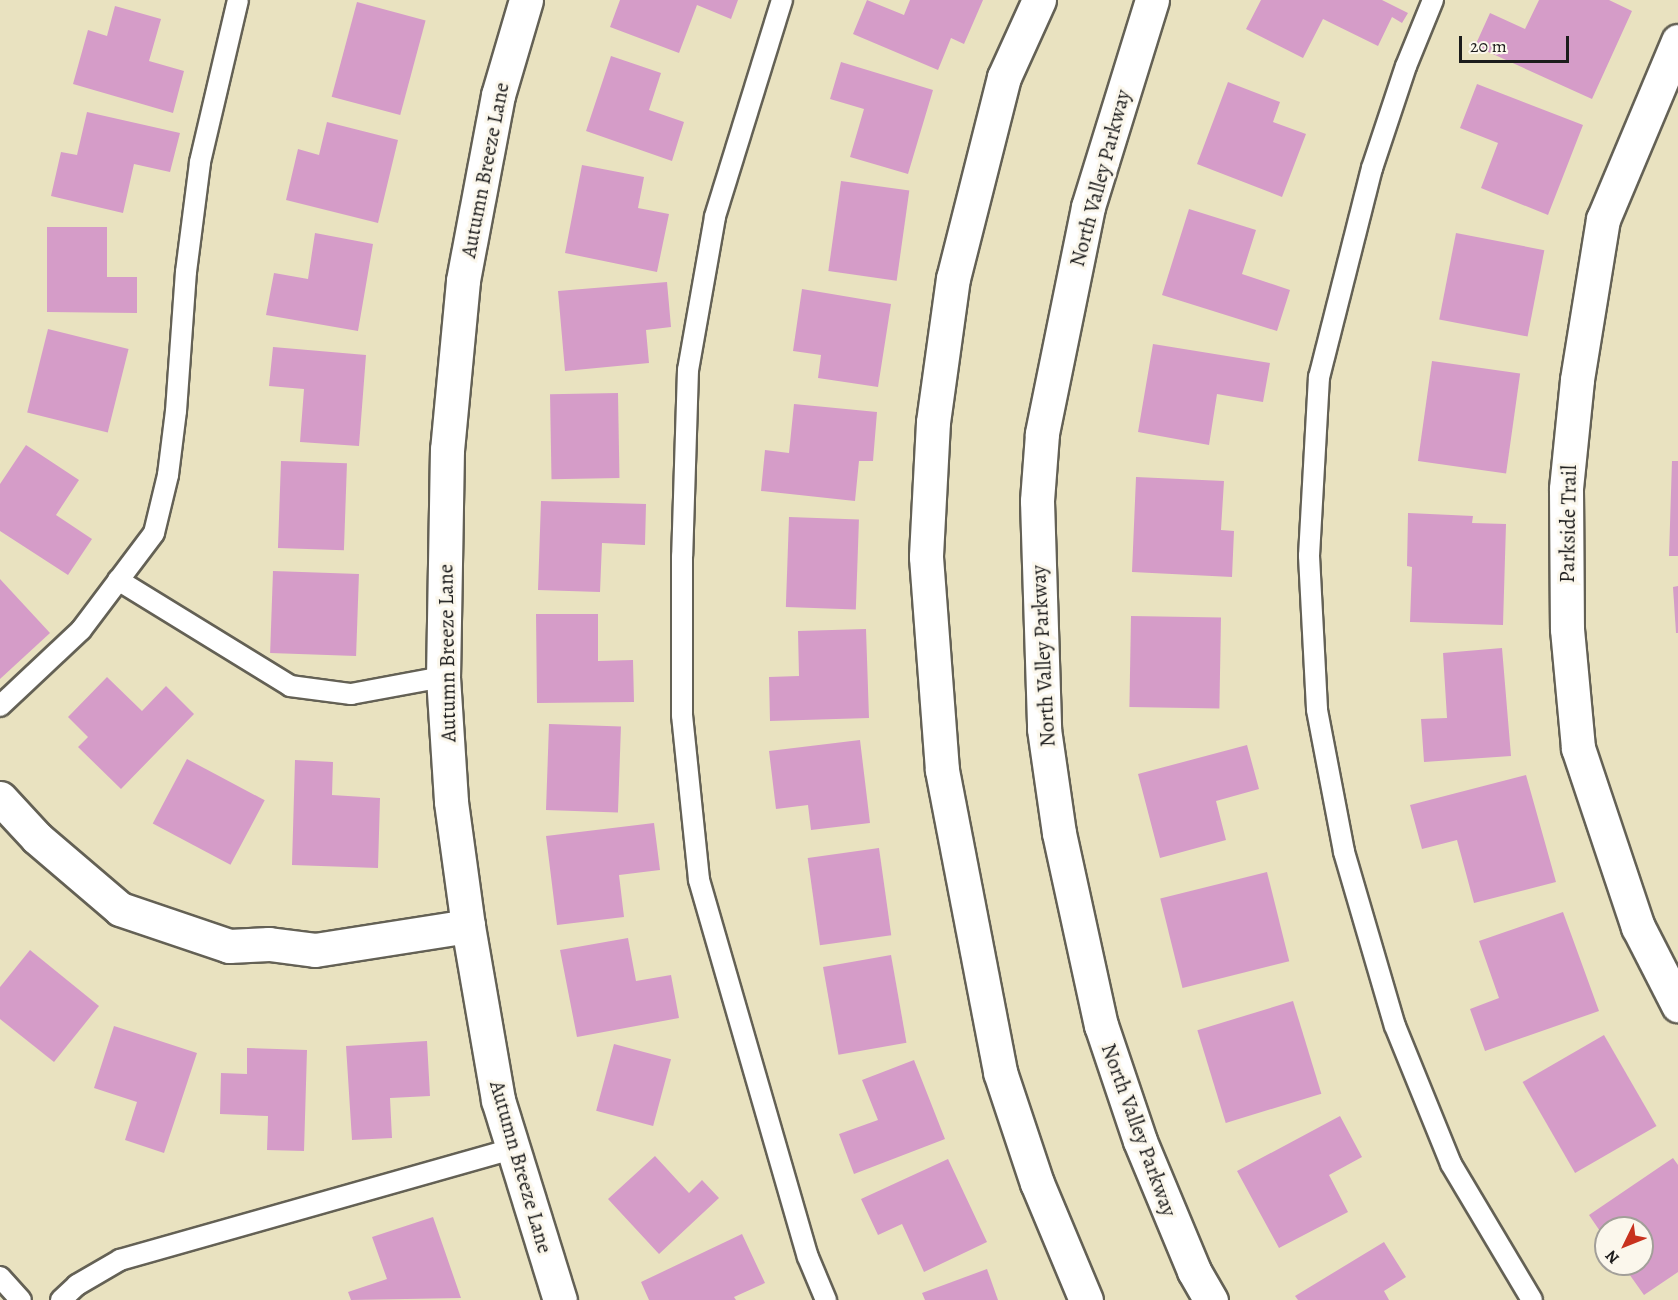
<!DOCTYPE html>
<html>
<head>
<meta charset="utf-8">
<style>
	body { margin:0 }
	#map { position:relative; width:1678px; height:1300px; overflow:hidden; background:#e9e2c0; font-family:Alegreya,serif }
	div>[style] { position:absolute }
	.building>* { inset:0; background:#d59cc8; transform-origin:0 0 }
	.roads { filter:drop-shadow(2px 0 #646155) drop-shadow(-2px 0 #646155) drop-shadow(0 2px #646155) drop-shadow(0 -2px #646155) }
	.service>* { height:20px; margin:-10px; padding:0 10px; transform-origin:10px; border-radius:10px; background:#fff }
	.minor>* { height:33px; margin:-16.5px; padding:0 16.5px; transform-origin:16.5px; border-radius:16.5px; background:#fff }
	.tertiary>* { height:33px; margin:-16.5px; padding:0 16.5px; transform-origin:16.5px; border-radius:16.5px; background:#fff }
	span { translate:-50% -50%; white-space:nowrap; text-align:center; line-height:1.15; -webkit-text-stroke:6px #fbf7ec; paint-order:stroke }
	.street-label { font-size:21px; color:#1c1c1c }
	.north { position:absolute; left:1594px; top:1216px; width:60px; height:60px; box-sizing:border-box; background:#fbf7ec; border:2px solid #a29f99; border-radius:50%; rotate:227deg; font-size:16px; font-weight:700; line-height:24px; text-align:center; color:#1c1c1c }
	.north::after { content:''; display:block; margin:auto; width:21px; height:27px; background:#c8321e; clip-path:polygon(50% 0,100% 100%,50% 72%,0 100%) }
	.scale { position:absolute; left:1459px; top:36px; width:110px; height:27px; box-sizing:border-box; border:3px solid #1c1c1c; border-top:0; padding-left:8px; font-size:18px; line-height:21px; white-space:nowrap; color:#1c1c1c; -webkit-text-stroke:4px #fbf7ec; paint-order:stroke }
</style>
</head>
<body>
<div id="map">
	<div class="building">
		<i style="clip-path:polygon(620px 0,738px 0,731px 19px,697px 5px,679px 53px,610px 27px)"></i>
		<i style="clip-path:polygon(867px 0,904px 15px,910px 0,983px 0,964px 44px,951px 38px,938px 70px,853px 34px)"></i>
		<i style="clip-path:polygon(1261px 0,1382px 0,1408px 13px,1402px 23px,1392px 17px,1378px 46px,1323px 19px,1303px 58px,1246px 29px)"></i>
		<i style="clip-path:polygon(1539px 0,1609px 0,1632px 11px,1592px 99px,1475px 46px,1490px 13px,1525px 29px)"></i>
		<i style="left:357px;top:2px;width:71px;height:98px;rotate:15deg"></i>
		<i style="clip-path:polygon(115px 6px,161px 19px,149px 61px,184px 71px,173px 113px,73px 84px,88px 30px,107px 36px)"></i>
		<i style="clip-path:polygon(611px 56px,661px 73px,649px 110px,684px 122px,672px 161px,586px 131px)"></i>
		<i style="clip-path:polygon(841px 62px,933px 90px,908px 174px,850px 157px,864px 109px,830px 99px)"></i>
		<i style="clip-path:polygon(1228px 82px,1280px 102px,1273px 122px,1306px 134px,1282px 197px,1197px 164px)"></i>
		<i style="clip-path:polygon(1477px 84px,1583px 125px,1548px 215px,1481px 188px,1498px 143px,1460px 128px)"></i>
		<i style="clip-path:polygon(87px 112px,180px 133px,170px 172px,134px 164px,123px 213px,51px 196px,61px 152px,77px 155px)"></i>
		<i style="clip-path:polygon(327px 122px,398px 140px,378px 223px,286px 200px,298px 149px,319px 155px)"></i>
		<i style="clip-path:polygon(582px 165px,644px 177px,638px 208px,669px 214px,657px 272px,565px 253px)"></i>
		<i style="left:841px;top:181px;width:69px;height:91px;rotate:8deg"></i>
		<i style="clip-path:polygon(1189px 209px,1256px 230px,1242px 274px,1290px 290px,1277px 331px,1162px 295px)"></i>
		<i style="clip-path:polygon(47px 227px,107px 227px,107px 277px,137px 277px,137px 313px,47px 312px)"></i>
		<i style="clip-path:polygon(315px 233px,373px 244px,358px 331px,266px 315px,274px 273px,308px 279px)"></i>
		<i style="left:1456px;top:233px;width:90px;height:88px;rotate:11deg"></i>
		<i style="clip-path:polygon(667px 282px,671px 327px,646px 330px,649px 363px,565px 371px,558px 291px)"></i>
		<i style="clip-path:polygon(802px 289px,891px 304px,878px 387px,818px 378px,821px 355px,793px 351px)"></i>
		<i style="left:48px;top:329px;width:83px;height:86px;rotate:14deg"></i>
		<i style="clip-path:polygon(1153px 344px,1270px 363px,1263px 402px,1217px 394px,1209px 445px,1138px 432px)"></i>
		<i style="clip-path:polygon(273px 347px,366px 355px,359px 446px,300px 442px,304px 389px,269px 386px)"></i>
		<i style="left:1432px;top:361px;width:89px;height:101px;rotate:8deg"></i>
		<i style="left:618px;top:393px;width:85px;height:68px;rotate:89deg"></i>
		<i style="clip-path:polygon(794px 404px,877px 412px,873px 461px,859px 461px,855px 501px,761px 491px,765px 450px,789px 453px)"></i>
		<i style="clip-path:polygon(26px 445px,79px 480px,56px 515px,92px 539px,68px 575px,0 531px,0 484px)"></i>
		<i style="left:281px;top:461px;width:66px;height:87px;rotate:2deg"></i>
		<i style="clip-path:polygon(1672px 461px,1678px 461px,1678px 556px,1669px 556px)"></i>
		<i style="clip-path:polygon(1136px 477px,1224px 481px,1221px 530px,1234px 531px,1232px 577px,1132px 572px)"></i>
		<i style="clip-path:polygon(541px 501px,646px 504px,645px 545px,602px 543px,600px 592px,538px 590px)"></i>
		<i style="clip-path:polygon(1408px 513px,1473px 516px,1472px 523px,1506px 524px,1503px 625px,1410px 622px,1412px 567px,1407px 566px)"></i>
		<i style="left:789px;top:517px;width:70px;height:90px;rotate:2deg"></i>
		<i style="left:273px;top:571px;width:86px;height:82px;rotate:2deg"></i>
		<i style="clip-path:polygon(0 579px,50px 633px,0 679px)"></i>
		<i style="clip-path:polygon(1678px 586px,1678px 633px,1676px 633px,1673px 587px)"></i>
		<i style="clip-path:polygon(536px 614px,598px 614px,598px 661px,633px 660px,634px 702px,537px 703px)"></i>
		<i style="left:1131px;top:616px;width:90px;height:91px;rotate:1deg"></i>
		<i style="clip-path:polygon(866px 629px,869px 718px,770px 721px,769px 677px,799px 676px,798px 631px)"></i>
		<i style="clip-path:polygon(1502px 648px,1511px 756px,1424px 762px,1421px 719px,1447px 718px,1443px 653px)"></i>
		<i style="clip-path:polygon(107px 677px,142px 711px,166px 686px,194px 714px,121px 789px,78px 747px,88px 737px,68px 717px)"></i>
		<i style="left:549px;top:724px;width:72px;height:86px;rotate:2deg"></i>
		<i style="clip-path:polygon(860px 740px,870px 823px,811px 830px,808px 805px,776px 809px,769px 751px)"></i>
		<i style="clip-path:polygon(1247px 745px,1259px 789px,1216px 801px,1226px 840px,1160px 858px,1138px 774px)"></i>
		<i style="left:187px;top:759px;width:88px;height:73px;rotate:28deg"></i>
		<i style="clip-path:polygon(295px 760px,333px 762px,332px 795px,380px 798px,378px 868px,292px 865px)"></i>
		<i style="clip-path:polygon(1526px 775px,1556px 882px,1474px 903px,1457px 840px,1422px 849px,1410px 805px)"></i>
		<i style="clip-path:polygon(654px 823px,660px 870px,619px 875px,624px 917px,557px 925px,546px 836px)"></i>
		<i style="left:879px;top:848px;width:88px;height:72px;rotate:82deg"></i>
		<i style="left:1267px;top:872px;width:92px;height:110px;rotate:76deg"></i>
		<i style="clip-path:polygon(1563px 912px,1599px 1011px,1485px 1051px,1470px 1009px,1499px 998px,1479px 941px)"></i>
		<i style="clip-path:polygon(628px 938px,636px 981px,671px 975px,679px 1018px,577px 1037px,560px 950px)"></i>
		<i style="clip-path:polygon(30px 950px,99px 1006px,54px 1062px,0 1019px,0 987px)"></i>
		<i style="left:891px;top:955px;width:89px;height:69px;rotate:80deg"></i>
		<i style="left:1293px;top:1001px;width:97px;height:100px;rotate:73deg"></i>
		<i style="clip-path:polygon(114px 1026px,197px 1053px,164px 1153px,125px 1140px,137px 1102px,94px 1088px)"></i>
		<i style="left:1604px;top:1035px;width:105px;height:94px;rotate:60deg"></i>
		<i style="clip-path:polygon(427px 1041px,430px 1096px,390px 1098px,392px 1138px,352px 1140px,346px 1046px)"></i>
		<i style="left:614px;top:1044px;width:59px;height:69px;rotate:15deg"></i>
		<i style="clip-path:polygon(247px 1048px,307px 1050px,304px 1151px,267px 1150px,268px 1116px,220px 1114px,221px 1073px,247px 1074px)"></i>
		<i style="clip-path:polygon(914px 1060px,945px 1139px,854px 1174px,839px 1134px,878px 1120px,862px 1080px)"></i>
		<i style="clip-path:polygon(1340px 1116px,1362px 1157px,1329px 1175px,1348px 1212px,1279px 1248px,1237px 1171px)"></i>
		<i style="clip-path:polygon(655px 1156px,689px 1193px,702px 1180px,719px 1198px,659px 1254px,608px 1199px)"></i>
		<i style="clip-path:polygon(1673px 1158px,1678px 1165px,1678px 1272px,1644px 1295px,1622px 1264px,1642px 1264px,1642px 1228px,1606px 1228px,1606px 1240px,1589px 1215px)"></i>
		<i style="clip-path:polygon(948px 1159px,987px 1242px,924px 1272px,902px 1224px,878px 1235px,861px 1199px)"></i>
		<i style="clip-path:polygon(433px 1217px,461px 1298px,351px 1300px,348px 1292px,387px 1279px,372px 1237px)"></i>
		<i style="clip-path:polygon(742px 1234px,765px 1283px,734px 1297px,736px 1300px,649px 1300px,641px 1282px)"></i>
		<i style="clip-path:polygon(1384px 1242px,1406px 1277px,1384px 1291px,1389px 1300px,1298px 1300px,1295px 1296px)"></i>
		<i style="clip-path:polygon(987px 1269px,998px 1300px,925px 1300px,922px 1293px)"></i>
	</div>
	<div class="roads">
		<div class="service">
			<i style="left:782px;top:0;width:227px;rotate:107.2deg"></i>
			<i style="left:715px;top:217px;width:155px;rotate:100deg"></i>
			<i style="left:688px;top:370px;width:186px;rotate:91.8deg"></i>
			<i style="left:682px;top:556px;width:159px;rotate:90deg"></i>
			<i style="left:682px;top:715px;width:166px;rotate:84.1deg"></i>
			<i style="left:699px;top:880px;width:392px;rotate:73.9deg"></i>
			<i style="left:808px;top:1257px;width:47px;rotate:67.3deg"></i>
			<i style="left:1433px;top:0;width:71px;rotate:112.2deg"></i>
			<i style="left:1406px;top:66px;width:108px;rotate:108.4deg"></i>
			<i style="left:1372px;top:168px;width:216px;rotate:104.2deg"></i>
			<i style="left:1319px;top:377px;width:179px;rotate:93.2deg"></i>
			<i style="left:1309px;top:556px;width:154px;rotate:87deg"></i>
			<i style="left:1317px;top:710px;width:145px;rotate:79.2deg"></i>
			<i style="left:1344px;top:852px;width:181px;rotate:73.7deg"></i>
			<i style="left:1395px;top:1026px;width:149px;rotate:67.9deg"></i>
			<i style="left:1451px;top:1164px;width:158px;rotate:59.2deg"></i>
			<i style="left:118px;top:580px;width:202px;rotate:31.6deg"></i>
			<i style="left:290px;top:686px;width:62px;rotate:7.5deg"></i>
			<i style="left:351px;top:694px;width:94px;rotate:-10.5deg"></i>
			<i style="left:0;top:706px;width:111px;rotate:-43.2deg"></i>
			<i style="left:81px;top:630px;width:121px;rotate:-53deg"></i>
			<i style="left:154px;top:533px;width:60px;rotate:-76.4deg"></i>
			<i style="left:168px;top:475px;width:64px;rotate:-82.9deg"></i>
			<i style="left:176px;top:411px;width:139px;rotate:-85.9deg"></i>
			<i style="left:186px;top:272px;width:111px;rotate:-82.7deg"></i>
			<i style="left:200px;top:162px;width:166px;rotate:-76.8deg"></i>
			<i style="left:0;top:1277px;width:31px;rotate:48deg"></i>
			<i style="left:61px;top:1300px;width:22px;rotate:-43deg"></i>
			<i style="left:77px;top:1285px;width:50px;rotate:-30.2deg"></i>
			<i style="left:120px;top:1260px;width:408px;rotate:-15.8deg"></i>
		</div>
		<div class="minor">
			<i style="left:526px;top:0;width:99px;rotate:106.4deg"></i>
			<i style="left:498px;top:95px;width:189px;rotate:100.7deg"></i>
			<i style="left:463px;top:281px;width:169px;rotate:95.4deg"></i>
			<i style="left:447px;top:449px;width:228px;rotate:91deg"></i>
			<i style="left:443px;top:677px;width:125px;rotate:86.3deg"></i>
			<i style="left:451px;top:802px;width:125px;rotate:82.2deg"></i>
			<i style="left:468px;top:926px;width:177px;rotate:80.2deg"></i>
			<i style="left:498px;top:1100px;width:209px;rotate:72.8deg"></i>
			<i style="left:1678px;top:41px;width:193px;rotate:112.8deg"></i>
			<i style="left:1603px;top:219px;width:163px;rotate:99.2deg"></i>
			<i style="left:1577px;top:380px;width:110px;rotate:95.8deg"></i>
			<i style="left:1566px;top:489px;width:140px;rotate:89.6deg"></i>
			<i style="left:1567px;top:629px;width:120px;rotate:84.7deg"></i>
			<i style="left:1578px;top:748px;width:189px;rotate:71.5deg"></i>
			<i style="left:1638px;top:927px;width:88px;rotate:62.9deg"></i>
			<i style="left:0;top:798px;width:54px;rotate:47.2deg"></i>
			<i style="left:37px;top:838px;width:109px;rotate:40.5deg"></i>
			<i style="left:120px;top:909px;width:115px;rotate:18.7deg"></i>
			<i style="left:229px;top:946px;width:40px;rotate:-2.9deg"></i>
			<i style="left:269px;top:944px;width:46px;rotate:7.4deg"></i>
			<i style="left:315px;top:950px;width:155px;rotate:-8.9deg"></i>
		</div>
		<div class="tertiary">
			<i style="left:1039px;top:0;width:85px;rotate:114.4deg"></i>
			<i style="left:1004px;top:77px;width:207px;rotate:104.2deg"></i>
			<i style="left:953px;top:278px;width:145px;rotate:97.9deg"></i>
			<i style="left:933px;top:422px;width:135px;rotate:93deg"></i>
			<i style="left:926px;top:557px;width:214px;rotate:85.7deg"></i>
			<i style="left:942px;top:770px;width:308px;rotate:79.1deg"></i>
			<i style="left:1000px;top:1072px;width:117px;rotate:71.6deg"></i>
			<i style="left:1037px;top:1183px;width:127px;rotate:67.3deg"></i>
			<i style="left:1152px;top:0;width:217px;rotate:107.2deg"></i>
			<i style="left:1088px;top:207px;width:232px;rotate:101.5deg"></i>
			<i style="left:1042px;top:434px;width:67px;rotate:94.3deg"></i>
			<i style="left:1037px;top:501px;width:228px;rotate:88.2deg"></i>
			<i style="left:1044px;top:729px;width:105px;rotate:81.8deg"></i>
			<i style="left:1059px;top:833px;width:197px;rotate:77.7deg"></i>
			<i style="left:1101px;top:1025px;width:122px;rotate:71.4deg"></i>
			<i style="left:1140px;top:1141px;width:141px;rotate:67.4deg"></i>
			<i style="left:1194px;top:1271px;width:34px;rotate:60deg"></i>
		</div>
	</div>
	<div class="street-label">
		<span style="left:485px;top:170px;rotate:-79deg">Autumn Breeze Lane</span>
		<span style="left:1100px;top:178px;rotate:-75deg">North Valley Parkway</span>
		<span style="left:1568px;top:524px;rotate:-89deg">Parkside Trail</span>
		<span style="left:447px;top:653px;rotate:-91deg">Autumn Breeze Lane</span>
		<span style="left:1043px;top:656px;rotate:-93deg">North Valley Parkway</span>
		<span style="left:1139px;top:1130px;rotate:70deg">North Valley Parkway</span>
		<span style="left:521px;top:1167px;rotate:74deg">Autumn Breeze Lane</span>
	</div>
	<div class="north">N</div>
	<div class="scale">20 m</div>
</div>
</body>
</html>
